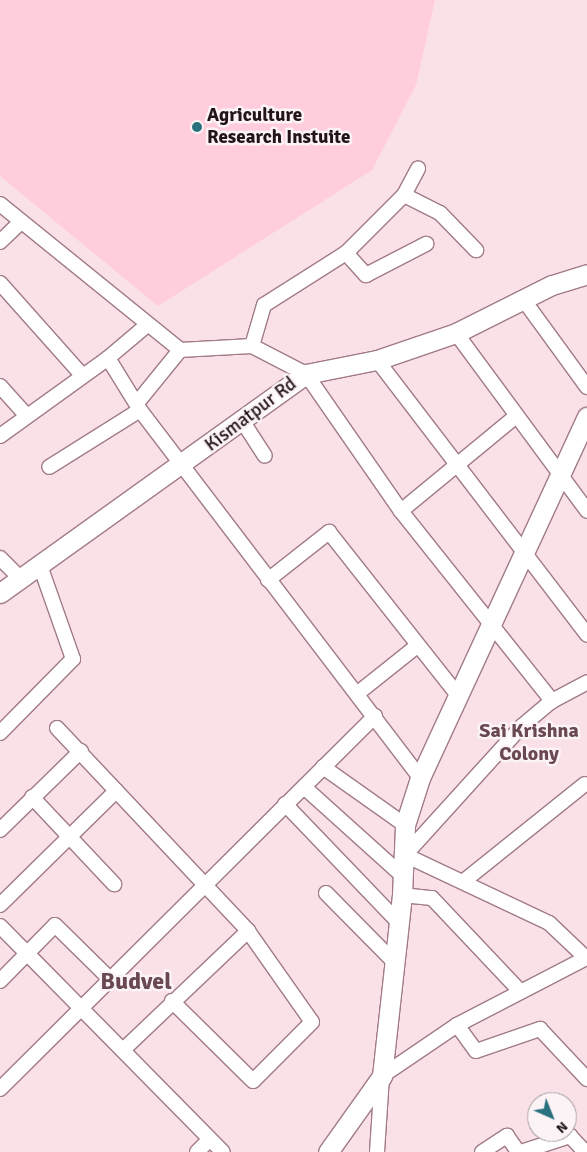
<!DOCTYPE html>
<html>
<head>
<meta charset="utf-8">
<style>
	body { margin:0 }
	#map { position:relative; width:587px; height:1152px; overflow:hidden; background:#fae0e7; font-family:Signika,sans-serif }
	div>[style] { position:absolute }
	.built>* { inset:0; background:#ffcddb }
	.roads { filter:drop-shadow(1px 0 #a17b86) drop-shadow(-1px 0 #a17b86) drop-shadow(0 1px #a17b86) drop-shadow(0 -1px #a17b86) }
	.street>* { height:14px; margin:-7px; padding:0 7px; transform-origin:7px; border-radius:7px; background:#fff }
	.secondary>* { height:19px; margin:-9.5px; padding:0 9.5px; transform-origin:9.5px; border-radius:9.5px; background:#fff }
	.dots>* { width:14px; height:14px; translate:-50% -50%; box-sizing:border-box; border:2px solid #fbf3f5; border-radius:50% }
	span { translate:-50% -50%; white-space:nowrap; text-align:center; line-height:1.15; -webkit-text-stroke:5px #fbf3f5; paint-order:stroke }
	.poi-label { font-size:19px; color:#221418; font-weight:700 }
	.left { translate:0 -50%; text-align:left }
	.street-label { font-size:19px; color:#221418 }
	.neighbourhood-label { font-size:20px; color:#6a4852; font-weight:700 }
	.district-label { font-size:24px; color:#6a4852; font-weight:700 }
	.north { position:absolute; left:527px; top:1092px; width:50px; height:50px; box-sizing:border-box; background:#fbf3f5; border:1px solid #a49a9d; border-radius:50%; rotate:136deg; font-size:14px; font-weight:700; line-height:20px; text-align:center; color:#221418 }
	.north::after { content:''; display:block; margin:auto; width:18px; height:22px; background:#2a717e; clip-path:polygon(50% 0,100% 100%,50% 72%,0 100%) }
</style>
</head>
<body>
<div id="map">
	<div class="built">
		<i style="clip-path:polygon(0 0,435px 0,416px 85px,372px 170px,158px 306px,0 176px)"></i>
	</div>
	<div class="roads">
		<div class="street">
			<i style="left:404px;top:195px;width:40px;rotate:26.6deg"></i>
			<i style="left:440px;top:213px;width:52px;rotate:45.8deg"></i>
			<i style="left:0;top:204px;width:232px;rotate:39deg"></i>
			<i style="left:180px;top:350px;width:72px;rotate:-3.2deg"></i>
			<i style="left:252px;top:346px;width:61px;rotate:27.4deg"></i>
			<i style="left:306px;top:374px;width:167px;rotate:55.3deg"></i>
			<i style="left:401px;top:511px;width:243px;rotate:51.5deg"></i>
			<i style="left:0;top:242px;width:29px;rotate:-44deg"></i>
			<i style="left:346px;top:253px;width:30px;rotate:48deg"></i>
			<i style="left:366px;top:275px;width:68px;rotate:-27.3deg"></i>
			<i style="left:0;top:283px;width:122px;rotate:48.3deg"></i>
			<i style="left:523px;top:299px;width:109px;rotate:54deg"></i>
			<i style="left:456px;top:333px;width:221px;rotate:53.6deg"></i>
			<i style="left:252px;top:346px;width:43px;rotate:-73.7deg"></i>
			<i style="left:264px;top:305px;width:97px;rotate:-32.4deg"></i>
			<i style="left:346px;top:253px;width:82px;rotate:-45deg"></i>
			<i style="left:404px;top:195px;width:30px;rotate:-62deg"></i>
			<i style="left:108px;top:358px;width:51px;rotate:-40.2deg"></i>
			<i style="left:377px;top:360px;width:346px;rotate:52.6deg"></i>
			<i style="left:0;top:386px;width:39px;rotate:48deg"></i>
			<i style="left:137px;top:403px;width:68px;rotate:-50.9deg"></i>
			<i style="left:140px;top:410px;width:462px;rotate:52.7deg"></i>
			<i style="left:243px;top:422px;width:40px;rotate:57.1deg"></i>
			<i style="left:0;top:436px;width:133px;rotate:-35.8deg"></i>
			<i style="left:108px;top:358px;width:61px;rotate:58.4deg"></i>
			<i style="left:140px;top:410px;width:107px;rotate:147.9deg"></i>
			<i style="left:401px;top:511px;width:148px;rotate:-39.5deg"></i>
			<i style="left:0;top:558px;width:30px;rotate:45deg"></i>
			<i style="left:268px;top:580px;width:78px;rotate:-38.2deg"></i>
			<i style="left:329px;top:532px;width:211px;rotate:51.7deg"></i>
			<i style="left:358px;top:693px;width:75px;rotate:-38.5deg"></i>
			<i style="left:57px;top:728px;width:279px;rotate:46.7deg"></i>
			<i style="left:248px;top:931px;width:111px;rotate:54.9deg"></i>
			<i style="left:312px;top:1022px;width:83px;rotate:135deg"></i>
			<i style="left:253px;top:1081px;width:114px;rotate:-135.4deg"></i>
			<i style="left:0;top:733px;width:104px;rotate:-45.4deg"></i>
			<i style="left:73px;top:659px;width:96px;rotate:-109.4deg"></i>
			<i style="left:323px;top:767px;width:100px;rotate:35.3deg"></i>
			<i style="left:304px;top:787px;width:133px;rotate:42deg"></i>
			<i style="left:32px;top:797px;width:120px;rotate:46.7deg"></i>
			<i style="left:285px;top:804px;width:163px;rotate:46.2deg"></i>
			<i style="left:0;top:830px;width:113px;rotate:-44.3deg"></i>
			<i style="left:464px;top:881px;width:155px;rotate:-38.7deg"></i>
			<i style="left:326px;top:893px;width:95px;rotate:45.4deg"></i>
			<i style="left:402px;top:895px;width:30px;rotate:6deg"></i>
			<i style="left:432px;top:898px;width:129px;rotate:46.6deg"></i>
			<i style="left:0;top:905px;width:163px;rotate:-44.5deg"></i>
			<i style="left:0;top:926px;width:317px;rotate:45.4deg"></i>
			<i style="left:0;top:981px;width:78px;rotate:-45.5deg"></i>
			<i style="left:55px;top:925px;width:77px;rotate:44.5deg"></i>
			<i style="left:457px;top:1025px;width:32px;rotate:54deg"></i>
			<i style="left:476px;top:1051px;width:68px;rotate:-19deg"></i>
			<i style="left:540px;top:1029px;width:69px;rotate:46.8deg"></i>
			<i style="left:123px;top:1050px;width:173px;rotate:-43.6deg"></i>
			<i style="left:0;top:1089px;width:529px;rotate:-44.85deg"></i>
			<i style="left:197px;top:1152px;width:17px;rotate:-45deg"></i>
			<i style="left:377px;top:1152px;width:76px;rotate:-86.2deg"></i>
			<i style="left:382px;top:1076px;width:91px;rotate:-34.2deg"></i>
			<i style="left:457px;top:1025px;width:145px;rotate:-27.4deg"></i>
			<i style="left:586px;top:958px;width:51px;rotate:-136.6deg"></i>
			<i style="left:549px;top:923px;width:159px;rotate:-154.7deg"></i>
			<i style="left:405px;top:855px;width:174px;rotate:-47.8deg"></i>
			<i style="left:522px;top:726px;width:39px;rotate:-40deg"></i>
			<i style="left:552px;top:701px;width:40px;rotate:-28deg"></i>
			<i style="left:482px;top:1152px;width:30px;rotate:-33deg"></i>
			<i style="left:507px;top:1136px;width:19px;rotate:55deg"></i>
			<i style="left:521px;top:1152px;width:52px;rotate:-18.1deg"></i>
			<i style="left:570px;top:1136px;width:22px;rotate:47deg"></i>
		</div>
		<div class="secondary">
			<i style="left:0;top:593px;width:376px;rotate:-35.6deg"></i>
			<i style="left:306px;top:374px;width:72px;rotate:-11.2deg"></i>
			<i style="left:377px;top:360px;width:83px;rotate:-18.9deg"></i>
			<i style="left:456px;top:333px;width:107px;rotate:-26.6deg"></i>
			<i style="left:552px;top:285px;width:37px;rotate:-17deg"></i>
			<i style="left:328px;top:1152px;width:93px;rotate:-54.6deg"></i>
			<i style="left:382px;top:1076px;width:182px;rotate:-83.7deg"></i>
			<i style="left:402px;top:895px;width:70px;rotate:-87.5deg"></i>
			<i style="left:405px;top:825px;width:49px;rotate:-72.3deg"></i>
			<i style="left:420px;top:778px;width:398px;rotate:-65.2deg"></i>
		</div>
	</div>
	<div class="dots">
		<i style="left:197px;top:127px;background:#2a717e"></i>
	</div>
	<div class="poi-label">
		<span class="left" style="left:207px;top:127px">Agriculture<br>Research Instuite</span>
	</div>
	<div class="street-label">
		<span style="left:251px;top:415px;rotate:-37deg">Kismatpur Rd</span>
	</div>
	<div class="neighbourhood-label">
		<span style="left:529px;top:742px">Sai Krishna<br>Colony</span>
	</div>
	<div class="district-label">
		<span style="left:136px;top:982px">Budvel</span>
	</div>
	<div class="north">N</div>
</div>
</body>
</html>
